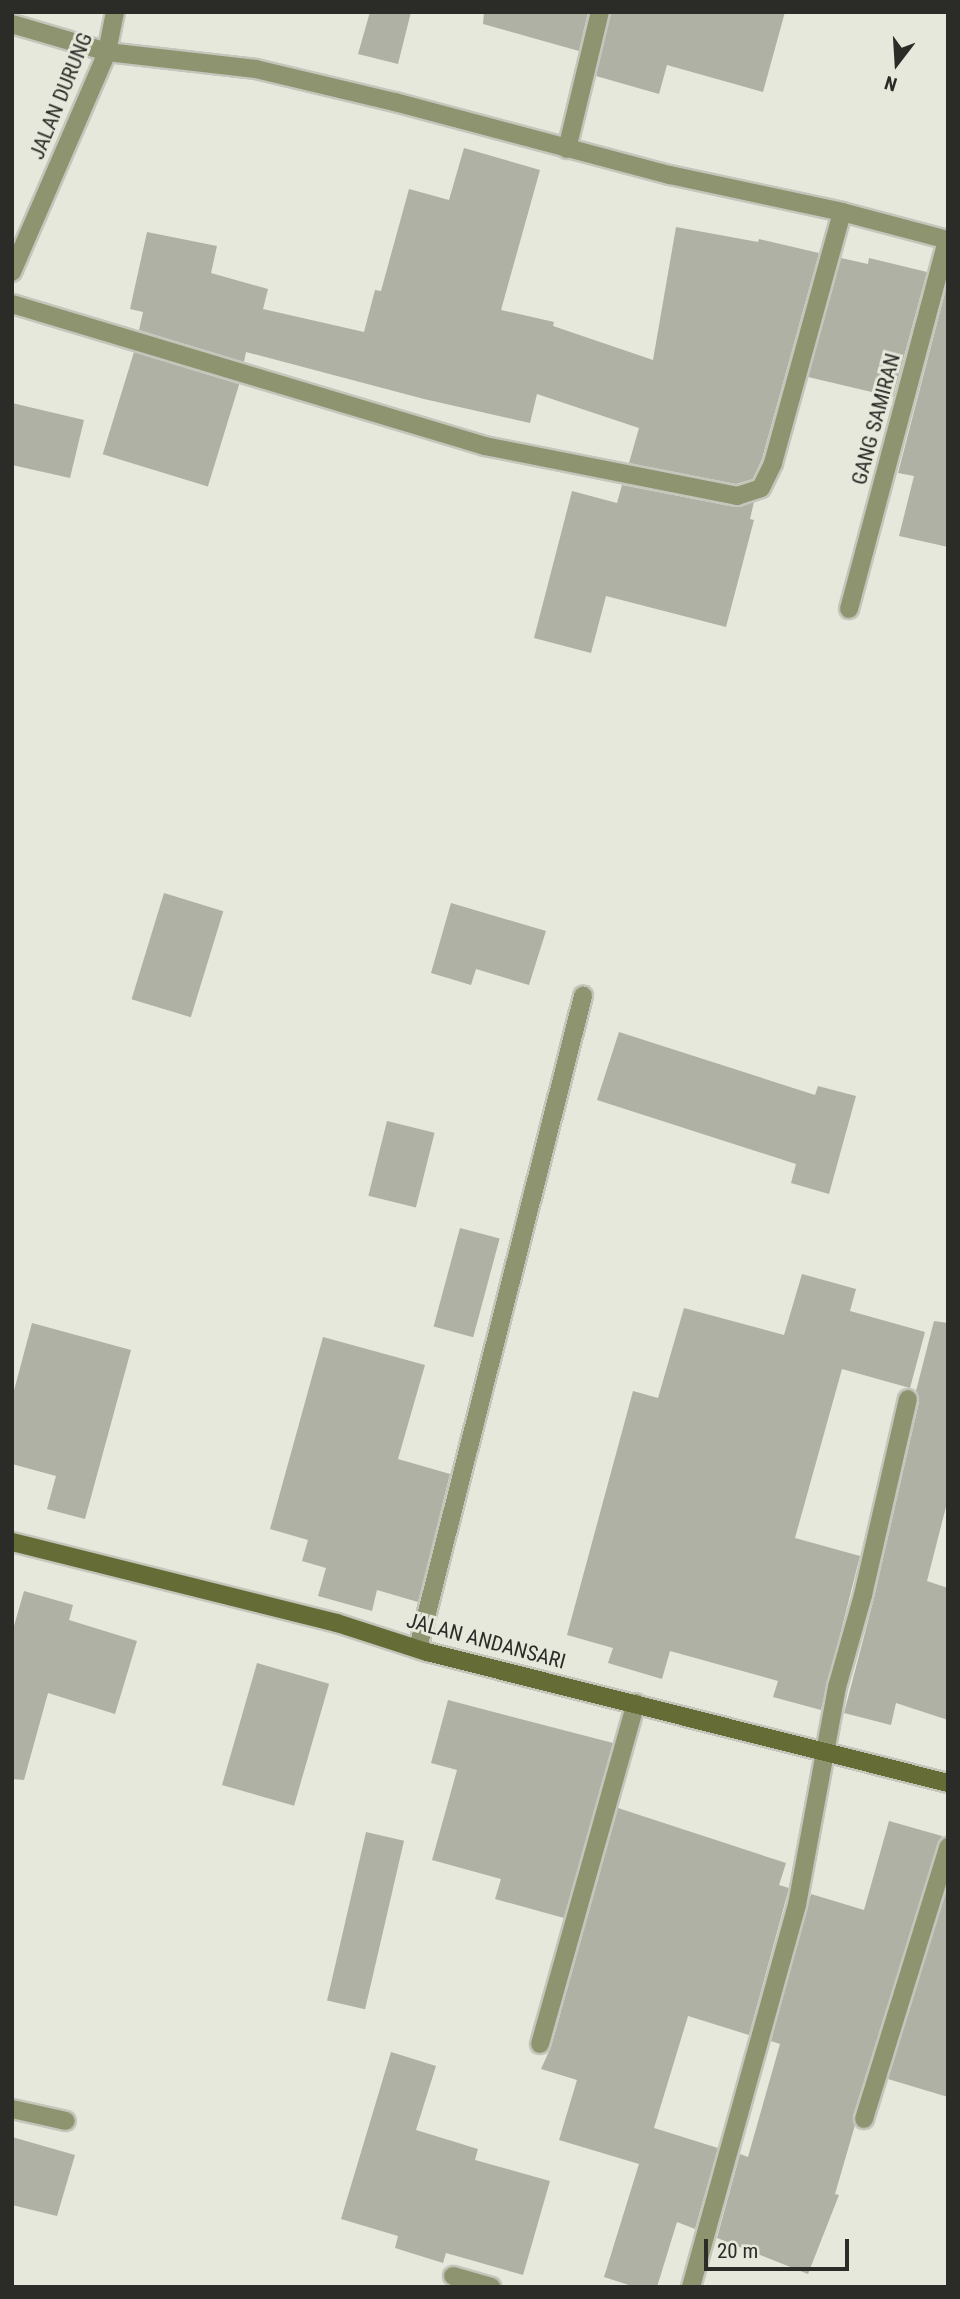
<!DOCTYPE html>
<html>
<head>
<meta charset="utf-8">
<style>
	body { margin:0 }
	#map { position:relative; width:960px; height:2299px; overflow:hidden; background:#e5e8db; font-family:"Roboto Condensed",sans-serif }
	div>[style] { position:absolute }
	.building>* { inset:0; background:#aeb1a4; transform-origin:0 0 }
	.roads { filter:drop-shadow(2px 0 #c4c6bb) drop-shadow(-2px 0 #c4c6bb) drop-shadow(0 2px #c4c6bb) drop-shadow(0 -2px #c4c6bb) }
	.street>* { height:18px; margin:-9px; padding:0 9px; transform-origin:9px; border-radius:9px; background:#8e9470 }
	.secondary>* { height:18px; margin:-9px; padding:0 9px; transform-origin:9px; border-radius:9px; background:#656c36 }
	span { translate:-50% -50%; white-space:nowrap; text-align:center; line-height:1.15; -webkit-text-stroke:6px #e5e8db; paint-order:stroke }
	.street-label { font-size:21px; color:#2b2c27 }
	.frame { position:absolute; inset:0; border:14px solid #2b2c27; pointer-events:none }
	.north { position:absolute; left:862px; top:28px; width:70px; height:70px; -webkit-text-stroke:5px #e5e8db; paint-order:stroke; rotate:197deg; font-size:19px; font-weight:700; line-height:28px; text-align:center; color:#2b2c27 }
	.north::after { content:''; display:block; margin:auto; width:24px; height:32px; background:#2b2c27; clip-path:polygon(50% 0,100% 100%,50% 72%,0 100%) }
	.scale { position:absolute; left:704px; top:2239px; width:145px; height:32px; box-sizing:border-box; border:4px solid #2b2c27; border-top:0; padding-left:9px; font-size:21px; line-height:24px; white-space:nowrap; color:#2b2c27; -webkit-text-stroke:5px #e5e8db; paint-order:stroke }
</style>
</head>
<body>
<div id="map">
	<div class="building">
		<i style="clip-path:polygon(370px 12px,411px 12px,398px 64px,358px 54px)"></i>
		<i style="clip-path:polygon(484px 12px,588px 12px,579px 51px,483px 24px)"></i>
		<i style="clip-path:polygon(611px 12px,785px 12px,763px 92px,667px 65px,659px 94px,596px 76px)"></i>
		<i style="clip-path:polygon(464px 148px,540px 170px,501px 310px,554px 322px,553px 326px,653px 360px,676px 227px,758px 242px,759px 239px,819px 253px,762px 459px,753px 479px,736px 484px,629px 463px,639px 428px,537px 394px,530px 423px,424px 399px,246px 352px,244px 362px,139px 330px,143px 312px,130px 309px,147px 232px,217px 246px,211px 273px,268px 289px,263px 309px,364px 332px,375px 290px,381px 291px,409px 189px,449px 200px)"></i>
		<i style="clip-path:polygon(841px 258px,868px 264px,869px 258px,927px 272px,893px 397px,808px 377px)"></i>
		<i style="clip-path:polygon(948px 281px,948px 547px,899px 536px,914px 476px,898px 473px)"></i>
		<i style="left:134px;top:352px;width:110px;height:107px;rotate:17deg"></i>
		<i style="clip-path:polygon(12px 403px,84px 420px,70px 478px,12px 465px)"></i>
		<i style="clip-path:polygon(622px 485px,735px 507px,754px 502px,750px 519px,754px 520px,726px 627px,606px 596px,591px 653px,534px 638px,572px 491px,617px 503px)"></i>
		<i style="left:164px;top:893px;width:62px;height:111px;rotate:17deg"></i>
		<i style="clip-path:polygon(451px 903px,546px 931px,529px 985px,476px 969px,471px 985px,431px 973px)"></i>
		<i style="clip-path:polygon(619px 1032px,815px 1095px,818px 1086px,856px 1096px,829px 1194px,791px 1183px,796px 1164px,597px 1100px)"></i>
		<i style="left:387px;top:1121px;width:49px;height:77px;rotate:14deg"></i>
		<i style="left:460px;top:1228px;width:41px;height:102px;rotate:15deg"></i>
		<i style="clip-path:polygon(802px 1274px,856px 1289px,850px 1311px,925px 1332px,910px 1388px,842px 1369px,795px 1538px,860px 1556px,821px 1710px,773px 1697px,778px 1681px,670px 1651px,662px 1679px,608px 1663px,613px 1648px,567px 1635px,633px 1391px,658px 1398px,684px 1308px,784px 1335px)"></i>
		<i style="clip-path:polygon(934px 1321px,948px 1323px,948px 1499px,927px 1581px,948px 1588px,948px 1720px,896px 1703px,891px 1725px,844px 1713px,874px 1598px,919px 1402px,916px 1391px)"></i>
		<i style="clip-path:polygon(32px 1323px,131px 1350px,85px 1519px,47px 1509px,56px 1476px,12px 1464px,12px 1398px)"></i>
		<i style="clip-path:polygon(323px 1337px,425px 1365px,398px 1459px,450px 1474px,418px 1602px,377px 1590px,372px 1611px,318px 1596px,326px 1568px,302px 1561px,308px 1540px,270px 1529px)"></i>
		<i style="clip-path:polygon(24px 1591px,73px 1605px,69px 1620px,137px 1641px,115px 1714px,48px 1693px,24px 1780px,12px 1779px,12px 1633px)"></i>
		<i style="left:257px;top:1663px;width:75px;height:127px;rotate:16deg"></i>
		<i style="clip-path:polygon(448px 1700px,613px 1743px,564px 1918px,495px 1899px,501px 1879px,432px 1860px,457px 1770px,431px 1763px)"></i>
		<i style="clip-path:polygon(618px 1808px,786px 1863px,779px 1885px,789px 1888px,749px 2035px,688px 2016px,654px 2128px,718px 2148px,695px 2229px,677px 2222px,657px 2287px,635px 2287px,604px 2277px,639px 2164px,559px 2140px,577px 2080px,541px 2069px,551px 2047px)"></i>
		<i style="clip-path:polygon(889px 1821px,942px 1836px,853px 2116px,855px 2125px,835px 2194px,839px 2195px,808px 2274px,717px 2238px,740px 2154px,748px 2157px,780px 2044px,771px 2041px,811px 1894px,864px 1910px)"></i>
		<i style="left:366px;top:1832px;width:39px;height:173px;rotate:13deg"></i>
		<i style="clip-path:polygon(947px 1888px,948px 1888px,948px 2097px,888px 2079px)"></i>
		<i style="clip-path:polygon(391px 2052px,436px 2066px,416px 2130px,478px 2149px,475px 2160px,550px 2181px,523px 2275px,446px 2253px,443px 2263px,395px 2248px,398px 2236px,341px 2219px)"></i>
		<i style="clip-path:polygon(12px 2137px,75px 2155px,57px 2216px,12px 2205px)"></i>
	</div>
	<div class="roads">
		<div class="street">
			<i style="left:12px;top:24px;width:99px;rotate:16.4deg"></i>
			<i style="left:107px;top:52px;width:150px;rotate:6.5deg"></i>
			<i style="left:256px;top:69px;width:143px;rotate:13.4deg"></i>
			<i style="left:395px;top:102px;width:285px;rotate:14.9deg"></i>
			<i style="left:670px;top:175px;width:176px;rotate:12.1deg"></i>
			<i style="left:842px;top:212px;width:110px;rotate:14.8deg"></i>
			<i style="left:567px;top:149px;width:141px;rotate:-76.5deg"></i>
			<i style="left:12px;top:272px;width:240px;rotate:-66.6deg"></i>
			<i style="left:107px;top:52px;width:41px;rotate:-78.7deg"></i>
			<i style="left:12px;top:304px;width:494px;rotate:16.7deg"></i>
			<i style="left:485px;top:446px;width:257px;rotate:11.2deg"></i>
			<i style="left:737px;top:496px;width:25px;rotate:-18deg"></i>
			<i style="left:761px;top:488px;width:28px;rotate:-64deg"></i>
			<i style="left:773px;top:463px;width:260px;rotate:-74.6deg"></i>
			<i style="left:849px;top:609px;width:382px;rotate:-75.1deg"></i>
			<i style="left:418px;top:1648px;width:673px;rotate:-75.8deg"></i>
			<i style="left:540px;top:2044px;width:354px;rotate:-74.3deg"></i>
			<i style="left:12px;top:2109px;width:55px;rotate:12.5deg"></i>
			<i style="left:864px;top:2119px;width:285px;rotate:-72.8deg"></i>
			<i style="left:453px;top:2276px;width:40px;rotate:16deg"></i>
			<i style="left:691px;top:2287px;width:396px;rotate:-74.5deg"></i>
			<i style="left:797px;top:1905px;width:222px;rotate:-79.6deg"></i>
			<i style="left:837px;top:1687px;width:96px;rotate:-74.2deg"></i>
			<i style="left:863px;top:1595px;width:201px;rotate:-77.1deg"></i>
		</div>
		<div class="secondary">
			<i style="left:12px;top:1542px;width:335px;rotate:14deg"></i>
			<i style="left:337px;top:1623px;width:95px;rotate:17.9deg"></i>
			<i style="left:427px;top:1652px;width:537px;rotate:14.11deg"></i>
		</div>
	</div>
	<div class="street-label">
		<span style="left:61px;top:96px;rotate:-68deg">JALAN DURUNG</span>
		<span style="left:876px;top:419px;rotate:-75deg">GANG SAMIRAN</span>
		<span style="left:486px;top:1641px;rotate:15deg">JALAN ANDANSARI</span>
	</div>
	<div class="frame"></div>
	<div class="north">N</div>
	<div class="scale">20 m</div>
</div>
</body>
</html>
